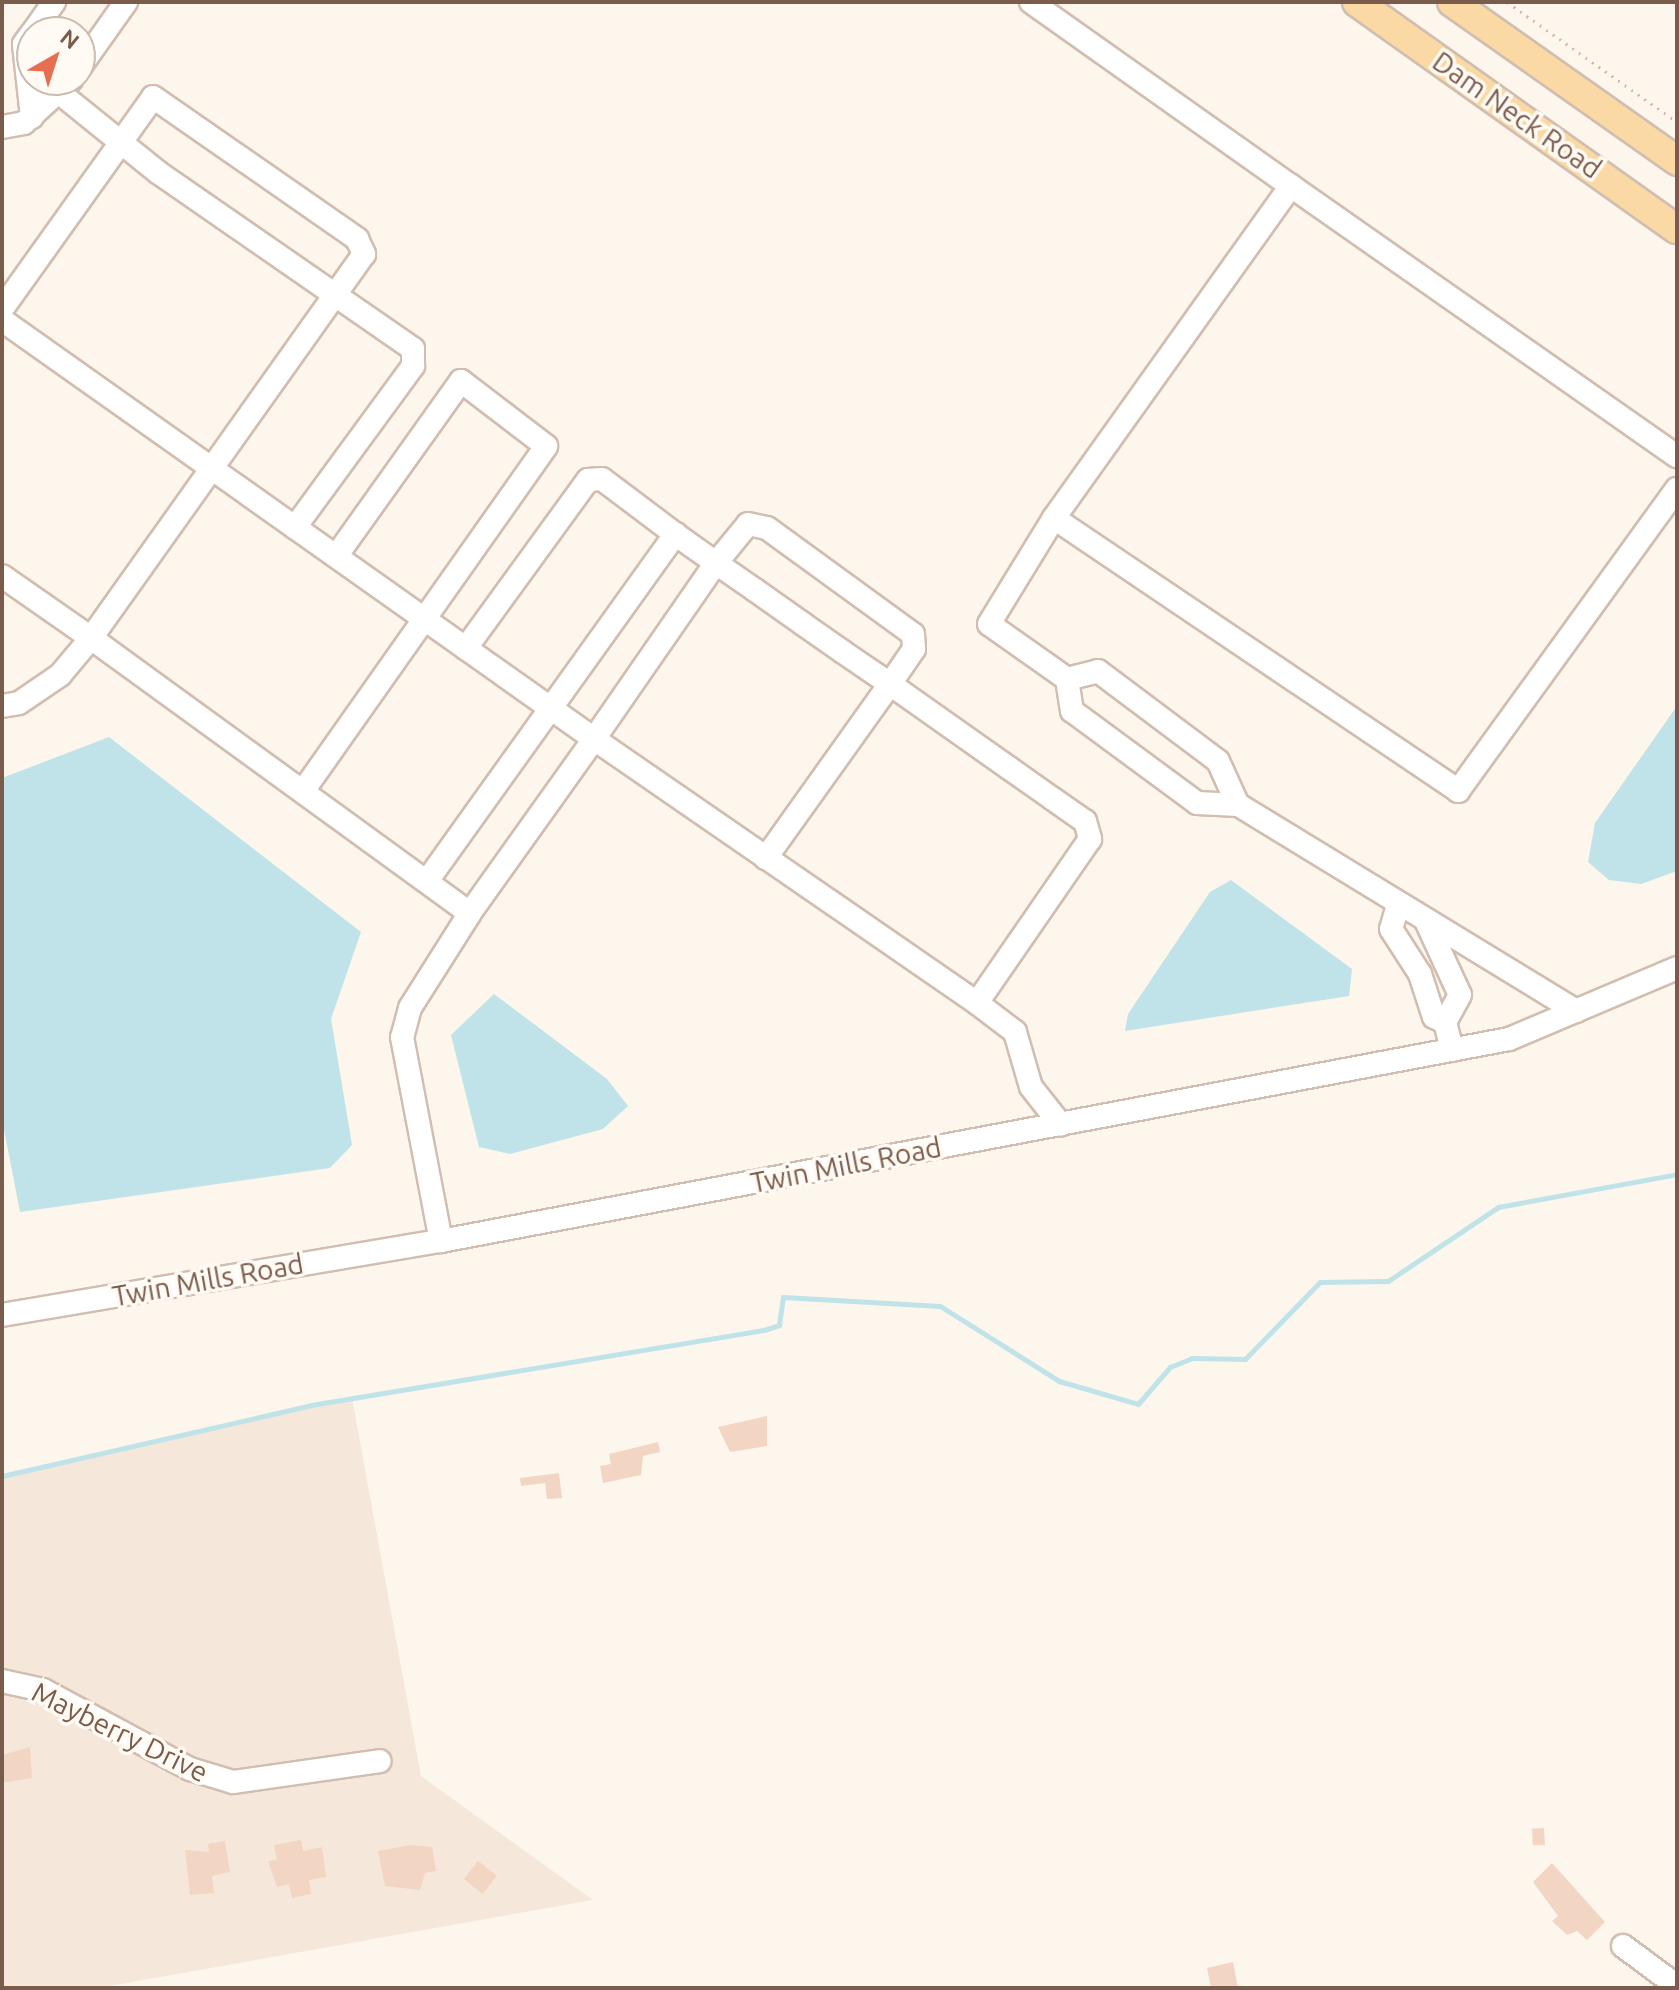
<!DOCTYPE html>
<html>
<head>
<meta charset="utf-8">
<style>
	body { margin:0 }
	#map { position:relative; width:1679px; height:1990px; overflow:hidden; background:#fdf6ec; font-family:Ubuntu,sans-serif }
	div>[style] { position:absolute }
	.residential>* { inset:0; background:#f5e8da }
	.water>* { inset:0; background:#bfe3e8 }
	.stream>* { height:5px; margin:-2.5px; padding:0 2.5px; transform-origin:2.5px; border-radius:2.5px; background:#bfe3e8 }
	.building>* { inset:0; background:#f3d5c3; transform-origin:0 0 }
	.path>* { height:3px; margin-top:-1.5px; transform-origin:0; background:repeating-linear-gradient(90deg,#d9b8a5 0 2px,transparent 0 8px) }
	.roads { filter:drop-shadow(2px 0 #d1beb0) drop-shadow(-2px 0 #d1beb0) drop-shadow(0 2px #d1beb0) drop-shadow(0 -2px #d1beb0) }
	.minor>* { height:22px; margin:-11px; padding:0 11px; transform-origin:11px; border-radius:11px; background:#fff }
	.major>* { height:28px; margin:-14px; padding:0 14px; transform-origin:14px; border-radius:14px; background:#fbd9a5 }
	span { translate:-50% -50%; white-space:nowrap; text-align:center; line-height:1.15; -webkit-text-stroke:7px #fffaf3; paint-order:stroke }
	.street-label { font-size:28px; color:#7a5c4d }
	.frame { position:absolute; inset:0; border:4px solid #7a5c4d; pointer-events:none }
	.north { position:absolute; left:16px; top:16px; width:80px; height:80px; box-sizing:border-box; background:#fffaf3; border:2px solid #cabbb1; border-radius:50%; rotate:39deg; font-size:22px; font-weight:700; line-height:32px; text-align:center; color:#7a5c4d }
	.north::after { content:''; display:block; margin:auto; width:28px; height:36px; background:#e76f51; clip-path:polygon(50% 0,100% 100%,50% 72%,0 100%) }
</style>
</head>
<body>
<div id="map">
	<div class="residential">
		<i style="clip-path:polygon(352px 1398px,421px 1776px,593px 1900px,98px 1988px,2px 1988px,2px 1476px)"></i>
	</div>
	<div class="water">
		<i style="clip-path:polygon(1677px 706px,1677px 871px,1641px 884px,1609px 880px,1588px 862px,1595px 823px)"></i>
		<i style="clip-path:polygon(109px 737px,361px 932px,331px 1019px,352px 1145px,330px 1168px,20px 1212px,2px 1119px,2px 778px)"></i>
		<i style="clip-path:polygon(1231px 880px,1352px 969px,1349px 996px,1125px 1031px,1128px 1014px,1210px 892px)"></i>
		<i style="clip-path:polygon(494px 994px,607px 1079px,628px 1106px,603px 1129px,510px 1154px,479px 1147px,451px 1035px)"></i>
	</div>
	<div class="stream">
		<i style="left:2px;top:1476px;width:317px;rotate:-12.9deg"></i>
		<i style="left:311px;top:1405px;width:459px;rotate:-9.4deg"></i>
		<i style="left:764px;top:1330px;width:16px;rotate:-18deg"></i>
		<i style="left:779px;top:1325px;width:28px;rotate:-82deg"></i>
		<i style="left:783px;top:1297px;width:157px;rotate:3.3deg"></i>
		<i style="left:940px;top:1306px;width:141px;rotate:32.2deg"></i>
		<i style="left:1059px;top:1381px;width:82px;rotate:16.2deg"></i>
		<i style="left:1138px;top:1404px;width:49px;rotate:-49.1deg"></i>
		<i style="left:1170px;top:1367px;width:24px;rotate:-22deg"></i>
		<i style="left:1192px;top:1358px;width:53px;rotate:1.1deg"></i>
		<i style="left:1245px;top:1359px;width:107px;rotate:-45.8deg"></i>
		<i style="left:1320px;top:1282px;width:68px;rotate:-0.8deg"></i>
		<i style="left:1388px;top:1281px;width:133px;rotate:-33.9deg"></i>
		<i style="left:1498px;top:1207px;width:182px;rotate:-10.4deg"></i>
	</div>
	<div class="building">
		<i style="clip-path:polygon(767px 1416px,767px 1446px,730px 1452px,718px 1427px)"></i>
		<i style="clip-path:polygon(658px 1442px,660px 1452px,643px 1456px,641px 1475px,603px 1483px,600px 1466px,611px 1464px,609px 1454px)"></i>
		<i style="clip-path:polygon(559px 1473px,562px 1498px,547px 1499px,545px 1483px,521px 1486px,520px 1478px)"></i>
		<i style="clip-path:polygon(30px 1747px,32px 1778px,2px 1783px,2px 1755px)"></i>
		<i style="left:1544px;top:1828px;width:17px;height:12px;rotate:87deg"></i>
		<i style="clip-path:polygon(301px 1840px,303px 1851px,322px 1847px,326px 1877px,309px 1880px,311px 1894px,292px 1898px,289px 1884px,277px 1887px,268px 1861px,277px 1860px,274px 1845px)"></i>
		<i style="clip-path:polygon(225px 1841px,230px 1872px,212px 1876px,214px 1893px,190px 1895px,185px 1850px,209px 1852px,208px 1844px)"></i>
		<i style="clip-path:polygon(410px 1845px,432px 1847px,436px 1871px,425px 1873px,420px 1890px,385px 1886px,378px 1851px)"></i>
		<i style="left:478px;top:1861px;width:24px;height:23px;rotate:38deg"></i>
		<i style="clip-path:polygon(1552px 1863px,1605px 1922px,1587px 1940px,1577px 1931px,1567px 1935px,1552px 1921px,1558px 1916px,1533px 1882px)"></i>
		<i style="clip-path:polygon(1233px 1962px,1238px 1988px,1211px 1988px,1207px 1968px)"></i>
	</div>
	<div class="path">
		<i style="left:1507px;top:2px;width:208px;rotate:35.2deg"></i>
	</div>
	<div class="roads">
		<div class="minor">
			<i style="left:1031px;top:2px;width:319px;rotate:35.3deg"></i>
			<i style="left:33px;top:32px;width:37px;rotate:-55deg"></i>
			<i style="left:80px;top:67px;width:80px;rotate:-54.7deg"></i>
			<i style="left:61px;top:94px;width:126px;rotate:38.9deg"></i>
			<i style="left:159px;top:173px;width:309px;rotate:34.7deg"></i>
			<i style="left:413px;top:349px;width:17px;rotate:90deg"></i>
			<i style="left:413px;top:366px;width:200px;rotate:126.2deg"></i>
			<i style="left:32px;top:117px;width:73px;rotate:-96.3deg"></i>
			<i style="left:24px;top:44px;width:14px;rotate:-54deg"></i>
			<i style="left:2px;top:127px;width:22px;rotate:-10deg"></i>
			<i style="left:24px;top:123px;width:64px;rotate:-42.5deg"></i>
			<i style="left:2px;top:309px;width:260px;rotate:-54.5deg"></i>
			<i style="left:153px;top:97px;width:249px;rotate:34.8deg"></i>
			<i style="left:357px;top:239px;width:17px;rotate:65deg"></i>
			<i style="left:364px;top:254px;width:471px;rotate:125.4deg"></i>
			<i style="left:91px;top:638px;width:108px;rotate:-145.1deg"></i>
			<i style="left:2px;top:320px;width:725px;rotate:35.29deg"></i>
			<i style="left:594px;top:739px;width:214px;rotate:125.5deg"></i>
			<i style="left:1054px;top:518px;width:488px;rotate:34deg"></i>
			<i style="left:1458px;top:791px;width:373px;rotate:-54.1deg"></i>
			<i style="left:675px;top:534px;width:50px;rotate:35.3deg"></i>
			<i style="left:716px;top:563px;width:47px;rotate:34.7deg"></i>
			<i style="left:755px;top:590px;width:59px;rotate:35.3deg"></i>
			<i style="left:803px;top:624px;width:49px;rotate:35deg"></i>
			<i style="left:843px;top:652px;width:57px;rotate:34.2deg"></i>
			<i style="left:890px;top:684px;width:146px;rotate:35.2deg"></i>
			<i style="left:1009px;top:768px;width:54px;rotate:35.2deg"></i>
			<i style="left:1053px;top:799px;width:39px;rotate:35deg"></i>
			<i style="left:1085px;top:821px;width:19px;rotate:74deg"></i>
			<i style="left:1090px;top:839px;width:199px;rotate:124.6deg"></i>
			<i style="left:977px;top:1003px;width:465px;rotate:-145.4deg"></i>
			<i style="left:594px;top:739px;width:214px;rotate:-55.3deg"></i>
			<i style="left:716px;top:563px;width:50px;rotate:-50.6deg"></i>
			<i style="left:748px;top:524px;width:19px;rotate:12deg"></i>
			<i style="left:767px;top:528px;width:180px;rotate:36deg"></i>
			<i style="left:913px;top:634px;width:15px;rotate:86deg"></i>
			<i style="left:914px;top:649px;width:42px;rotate:124.4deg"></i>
			<i style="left:890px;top:684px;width:214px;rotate:125.5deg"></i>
			<i style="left:1067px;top:679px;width:32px;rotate:-14deg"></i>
			<i style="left:1098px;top:671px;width:150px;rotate:36.9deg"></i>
			<i style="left:1218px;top:761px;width:48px;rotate:65.6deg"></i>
			<i style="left:2px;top:706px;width:17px;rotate:-10deg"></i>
			<i style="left:19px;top:703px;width:50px;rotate:-34.3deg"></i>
			<i style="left:60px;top:675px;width:48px;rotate:-50deg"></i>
			<i style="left:91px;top:638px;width:468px;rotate:36deg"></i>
			<i style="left:470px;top:913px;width:112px;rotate:122.3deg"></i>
			<i style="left:410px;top:1008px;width:30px;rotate:105deg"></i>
			<i style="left:402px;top:1037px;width:208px;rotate:79.2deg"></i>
			<i style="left:303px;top:791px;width:422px;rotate:-54.8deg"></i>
			<i style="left:546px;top:446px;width:107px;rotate:-142.6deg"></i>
			<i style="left:461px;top:381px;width:215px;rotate:125.5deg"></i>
			<i style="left:427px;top:881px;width:427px;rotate:-54.4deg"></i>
			<i style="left:675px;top:534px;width:91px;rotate:-143deg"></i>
			<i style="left:602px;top:479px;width:14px;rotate:176deg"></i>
			<i style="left:588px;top:480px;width:208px;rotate:126deg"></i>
			<i style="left:1398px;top:905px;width:25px;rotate:106deg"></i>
			<i style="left:1391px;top:929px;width:54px;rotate:57.2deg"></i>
			<i style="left:1420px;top:974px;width:45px;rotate:72deg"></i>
			<i style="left:1434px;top:1017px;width:12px;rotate:24deg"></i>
			<i style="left:1426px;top:921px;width:81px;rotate:65.3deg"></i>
			<i style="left:1460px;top:995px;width:31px;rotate:119deg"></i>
			<i style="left:1445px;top:1022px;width:29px;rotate:76deg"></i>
			<i style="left:977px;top:1003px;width:48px;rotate:37.3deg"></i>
			<i style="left:1015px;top:1032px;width:57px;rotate:73.8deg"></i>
			<i style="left:1031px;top:1087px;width:48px;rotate:51.7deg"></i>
			<i style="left:1576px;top:1011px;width:396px;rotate:-148.6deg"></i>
			<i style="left:1238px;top:805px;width:41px;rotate:-177.2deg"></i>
			<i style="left:1197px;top:803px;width:155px;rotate:-143.6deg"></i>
			<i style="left:1072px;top:711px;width:32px;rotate:-99deg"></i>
			<i style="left:1067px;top:679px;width:95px;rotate:-144.8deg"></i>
			<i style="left:989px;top:624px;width:124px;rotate:-58.5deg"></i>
			<i style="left:1054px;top:518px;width:408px;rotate:-54.5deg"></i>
			<i style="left:1291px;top:186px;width:471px;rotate:35deg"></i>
			<i style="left:2px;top:1315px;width:445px;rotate:-9.6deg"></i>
			<i style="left:441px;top:1241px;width:1087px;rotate:-10.71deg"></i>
			<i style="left:1509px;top:1039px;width:182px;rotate:-22.9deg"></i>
			<i style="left:2px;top:1681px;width:42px;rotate:12.4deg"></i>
			<i style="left:43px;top:1690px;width:167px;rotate:28.3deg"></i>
			<i style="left:190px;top:1769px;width:45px;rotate:16.8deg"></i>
			<i style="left:233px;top:1782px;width:148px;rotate:-8.1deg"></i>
			<i style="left:1623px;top:1946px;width:67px;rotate:36.5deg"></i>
		</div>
		<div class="major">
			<i style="left:1357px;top:2px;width:392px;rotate:35.4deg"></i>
			<i style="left:1452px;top:2px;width:276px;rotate:35.2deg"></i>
		</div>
	</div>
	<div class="street-label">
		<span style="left:1517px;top:115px;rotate:35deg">Dam Neck Road</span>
		<span style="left:846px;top:1165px;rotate:-11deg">Twin Mills Road</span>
		<span style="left:208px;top:1280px;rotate:-10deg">Twin Mills Road</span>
		<span style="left:120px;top:1732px;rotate:26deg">Mayberry Drive</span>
	</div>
	<div class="frame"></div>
	<div class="north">N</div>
</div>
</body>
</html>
